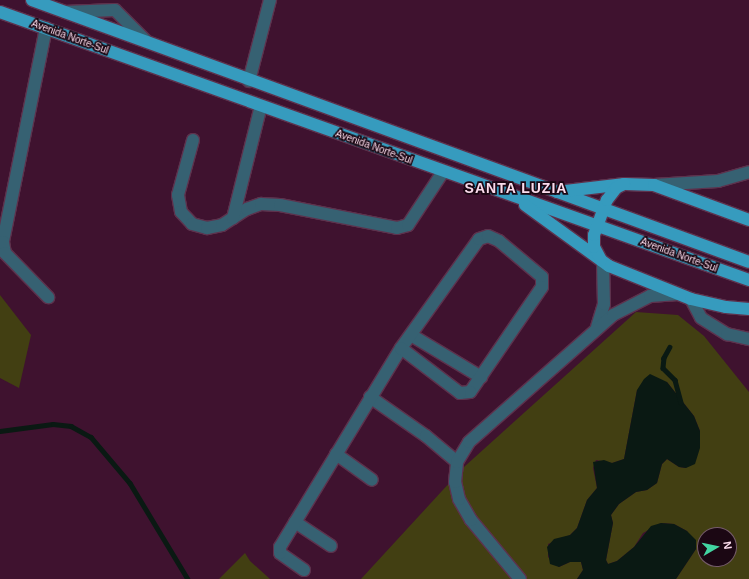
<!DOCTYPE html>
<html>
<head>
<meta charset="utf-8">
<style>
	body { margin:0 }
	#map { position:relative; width:749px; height:579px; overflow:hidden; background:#3f122f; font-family:Helvetica,sans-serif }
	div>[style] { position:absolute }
	.green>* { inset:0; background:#423f12 }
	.water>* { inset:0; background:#0a1913 }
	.stream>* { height:4.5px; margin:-2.25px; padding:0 2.25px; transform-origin:2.25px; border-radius:2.25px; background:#0a1913 }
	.roads { filter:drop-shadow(1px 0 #5d324d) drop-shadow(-1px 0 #5d324d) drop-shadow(0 1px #5d324d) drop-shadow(0 -1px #5d324d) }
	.minor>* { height:12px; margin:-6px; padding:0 6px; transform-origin:6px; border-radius:6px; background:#366172 }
	.major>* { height:12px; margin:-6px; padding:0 6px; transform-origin:6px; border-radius:6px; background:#369bbe }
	span { translate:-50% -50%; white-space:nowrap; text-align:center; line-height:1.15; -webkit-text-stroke:3.5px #1b0713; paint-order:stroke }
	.street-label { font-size:10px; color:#fbdcec }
	.district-label { font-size:14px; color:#fbdcec; font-weight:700; letter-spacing:1px }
	.north { position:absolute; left:697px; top:527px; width:40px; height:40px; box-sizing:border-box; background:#1b0713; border:1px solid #755c6a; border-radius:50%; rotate:81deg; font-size:11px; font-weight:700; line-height:16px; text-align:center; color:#fbdcec }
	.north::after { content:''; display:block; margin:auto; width:14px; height:18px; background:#42d4a1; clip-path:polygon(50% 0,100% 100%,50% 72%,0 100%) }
</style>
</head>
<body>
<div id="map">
	<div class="green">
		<i style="clip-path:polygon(0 295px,31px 335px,19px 388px,0 378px)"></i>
		<i style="clip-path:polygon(evenodd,636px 312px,678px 315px,704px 336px,749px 392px,749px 579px,676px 579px,696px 549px,687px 531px,674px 524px,661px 523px,643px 533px,634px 547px,617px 561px,608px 564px,606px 560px,613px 523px,611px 515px,619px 504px,636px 492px,647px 490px,657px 483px,662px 464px,667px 459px,679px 467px,686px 468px,700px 431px,694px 416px,667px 382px,637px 390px,624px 459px,612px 463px,596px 460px,593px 468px,597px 488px,587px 500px,577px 528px,570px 535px,548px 544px,548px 557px,559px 567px,570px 562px,581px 562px,583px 570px,577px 579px,361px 579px,464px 467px,636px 312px,705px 535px,729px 535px,729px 559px,705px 559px,705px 535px)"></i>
		<i style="clip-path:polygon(245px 553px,250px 561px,270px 579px,219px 579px)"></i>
	</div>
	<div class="water">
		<i style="clip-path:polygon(650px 374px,667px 382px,694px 416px,700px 431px,700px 448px,695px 464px,686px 468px,679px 467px,667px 459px,662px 464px,657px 483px,647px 490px,636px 492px,619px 504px,611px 515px,613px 523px,606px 560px,608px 564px,617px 561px,634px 547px,651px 526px,661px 523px,674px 524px,687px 531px,696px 540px,696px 549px,676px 579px,577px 579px,583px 570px,581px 562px,570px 562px,559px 567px,550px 564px,547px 547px,554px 539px,570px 535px,577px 528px,587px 500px,597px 488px,593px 462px,604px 460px,612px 463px,624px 459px,637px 390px,644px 379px)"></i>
	</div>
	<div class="stream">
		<i style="left:670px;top:347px;width:13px;rotate:119deg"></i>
		<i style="left:664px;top:358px;width:10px;rotate:96deg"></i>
		<i style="left:663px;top:368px;width:17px;rotate:45deg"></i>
		<i style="left:675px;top:380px;width:23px;rotate:75deg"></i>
		<i style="left:0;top:431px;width:53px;rotate:-7.5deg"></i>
		<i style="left:53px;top:424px;width:18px;rotate:6deg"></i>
		<i style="left:71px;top:426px;width:23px;rotate:29deg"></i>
		<i style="left:91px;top:437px;width:60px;rotate:49.7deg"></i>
		<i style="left:130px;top:483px;width:112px;rotate:58.9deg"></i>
	</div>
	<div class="roads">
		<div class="minor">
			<i style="left:65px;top:12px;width:50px;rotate:-2.3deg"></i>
			<i style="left:115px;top:10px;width:45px;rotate:45deg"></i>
			<i style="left:46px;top:28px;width:218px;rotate:101.4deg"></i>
			<i style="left:3px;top:242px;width:11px;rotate:80deg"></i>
			<i style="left:5px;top:253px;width:62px;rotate:45.7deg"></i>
			<i style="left:249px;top:81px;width:84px;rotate:-75.5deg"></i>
			<i style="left:193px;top:140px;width:57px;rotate:105.3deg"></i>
			<i style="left:178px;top:195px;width:17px;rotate:80deg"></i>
			<i style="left:181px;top:212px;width:16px;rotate:47deg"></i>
			<i style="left:192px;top:224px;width:16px;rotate:15deg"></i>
			<i style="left:207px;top:228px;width:15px;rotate:-11deg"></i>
			<i style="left:222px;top:225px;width:30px;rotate:-33deg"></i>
			<i style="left:247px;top:209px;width:15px;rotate:-20deg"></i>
			<i style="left:261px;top:204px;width:19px;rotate:3deg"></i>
			<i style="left:280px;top:205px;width:119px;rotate:11.1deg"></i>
			<i style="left:397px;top:228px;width:11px;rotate:-15deg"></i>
			<i style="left:408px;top:225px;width:64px;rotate:-56.6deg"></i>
			<i style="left:654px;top:185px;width:64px;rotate:-3.6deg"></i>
			<i style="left:718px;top:181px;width:32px;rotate:-16deg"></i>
			<i style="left:233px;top:218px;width:115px;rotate:-76deg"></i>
			<i style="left:691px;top:299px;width:21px;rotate:62deg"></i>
			<i style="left:701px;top:318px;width:31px;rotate:32deg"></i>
			<i style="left:727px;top:334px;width:23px;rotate:13deg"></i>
			<i style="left:597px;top:327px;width:24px;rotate:-73deg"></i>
			<i style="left:604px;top:304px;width:42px;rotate:-91.4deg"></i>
			<i style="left:411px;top:335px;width:82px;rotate:31deg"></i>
			<i style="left:370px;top:397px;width:68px;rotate:34.9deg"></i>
			<i style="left:426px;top:436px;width:40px;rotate:40deg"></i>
			<i style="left:336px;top:454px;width:44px;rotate:35.8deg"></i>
			<i style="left:295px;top:522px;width:43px;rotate:33.7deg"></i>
			<i style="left:304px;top:570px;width:29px;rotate:-145deg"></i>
			<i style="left:280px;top:553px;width:6px;rotate:-90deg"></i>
			<i style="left:280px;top:547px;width:233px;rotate:-58.7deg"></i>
			<i style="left:401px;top:348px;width:134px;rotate:-54.4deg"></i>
			<i style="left:479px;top:239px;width:9px;rotate:-18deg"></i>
			<i style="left:488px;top:236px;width:12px;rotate:24deg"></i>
			<i style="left:499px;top:241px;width:56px;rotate:39.9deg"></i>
			<i style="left:542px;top:277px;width:10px;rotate:90deg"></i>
			<i style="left:542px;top:287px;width:127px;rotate:124.4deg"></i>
			<i style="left:470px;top:392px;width:10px;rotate:174deg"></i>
			<i style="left:460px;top:393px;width:74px;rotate:-142.7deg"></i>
			<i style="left:520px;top:579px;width:77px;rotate:-129.7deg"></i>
			<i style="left:471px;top:520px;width:24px;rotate:-120deg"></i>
			<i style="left:459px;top:499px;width:17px;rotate:-103deg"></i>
			<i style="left:455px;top:482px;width:20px;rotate:-84deg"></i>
			<i style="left:457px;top:462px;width:23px;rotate:-59deg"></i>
			<i style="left:469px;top:442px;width:192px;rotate:-41.4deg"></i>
			<i style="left:613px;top:315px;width:42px;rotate:-27.2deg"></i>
			<i style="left:650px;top:296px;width:28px;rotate:-4deg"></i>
		</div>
		<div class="major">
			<i style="left:32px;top:0;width:763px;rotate:20.07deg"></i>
			<i style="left:0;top:12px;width:796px;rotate:19.69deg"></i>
			<i style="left:557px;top:192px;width:68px;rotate:-6.7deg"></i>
			<i style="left:625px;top:184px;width:29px;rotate:2deg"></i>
			<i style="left:654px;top:185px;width:101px;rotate:20.2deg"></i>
			<i style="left:525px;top:205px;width:104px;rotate:36deg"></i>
			<i style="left:609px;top:266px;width:88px;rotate:21.9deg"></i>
			<i style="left:691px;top:299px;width:36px;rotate:13deg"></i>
			<i style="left:726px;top:307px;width:23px;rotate:5deg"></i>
			<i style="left:601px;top:260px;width:15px;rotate:-118deg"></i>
			<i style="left:594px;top:247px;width:12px;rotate:-90deg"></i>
			<i style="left:594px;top:235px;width:37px;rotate:-70deg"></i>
			<i style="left:607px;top:200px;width:15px;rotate:-53deg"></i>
			<i style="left:616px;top:188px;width:9px;rotate:-27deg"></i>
		</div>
	</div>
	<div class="street-label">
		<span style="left:70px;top:37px;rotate:20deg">Avenida Norte-Sul</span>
		<span style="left:374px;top:147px;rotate:20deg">Avenida Norte-Sul</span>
		<span style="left:679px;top:255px;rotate:20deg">Avenida Norte-Sul</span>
	</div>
	<div class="district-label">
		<span style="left:516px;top:188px">SANTA LUZIA</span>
	</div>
	<div class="north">N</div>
</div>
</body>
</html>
